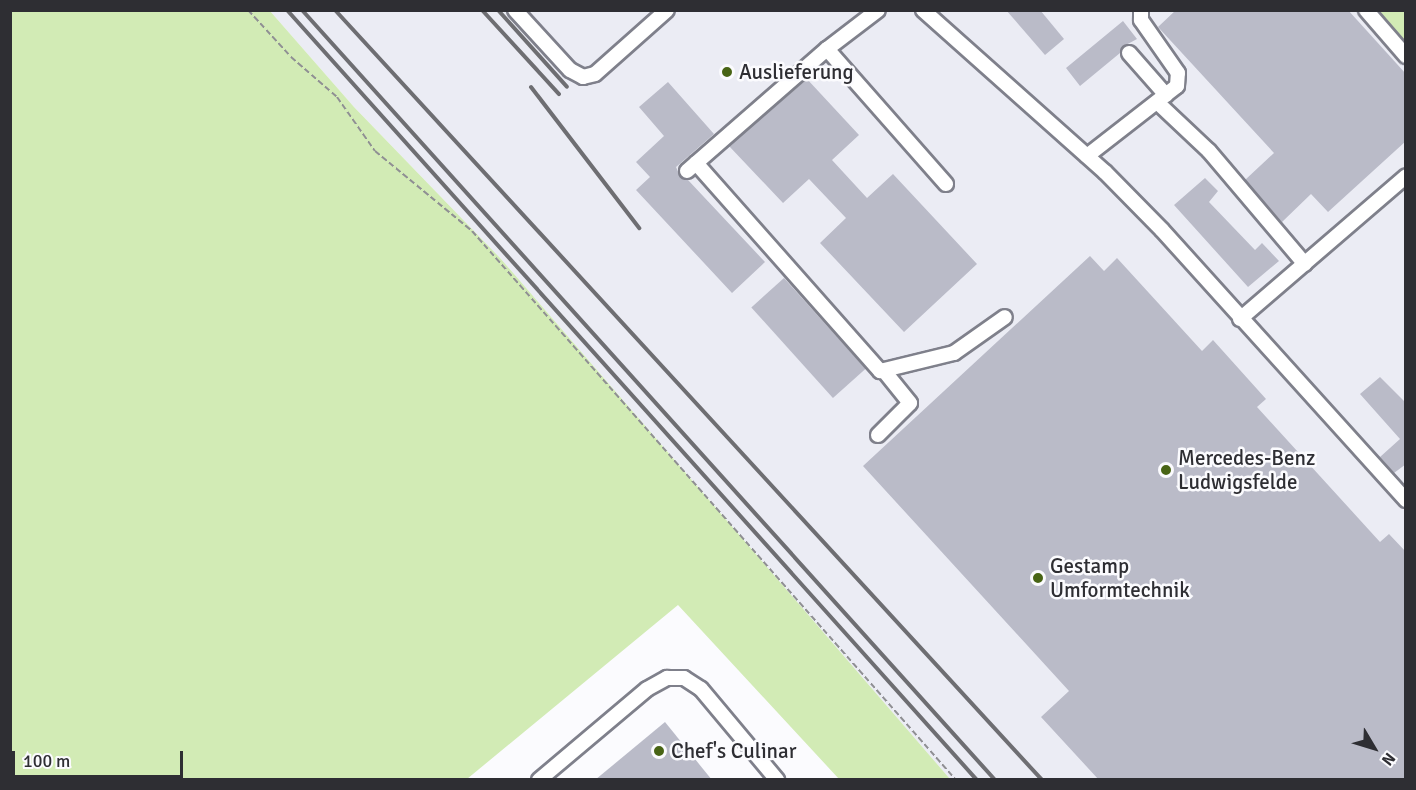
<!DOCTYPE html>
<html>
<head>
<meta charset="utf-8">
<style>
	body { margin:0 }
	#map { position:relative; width:1416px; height:790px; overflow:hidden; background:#fbfbfe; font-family:Signika,sans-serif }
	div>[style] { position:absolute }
	.built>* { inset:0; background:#ebecf4 }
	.green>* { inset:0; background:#d2ebb5 }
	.building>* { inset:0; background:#babbc8; transform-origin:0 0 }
	.path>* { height:2px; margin-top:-1px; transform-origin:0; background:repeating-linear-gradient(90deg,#8f8f93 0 6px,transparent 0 9px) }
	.roads { filter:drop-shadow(2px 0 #7f808b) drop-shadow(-2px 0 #7f808b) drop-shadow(0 2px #7f808b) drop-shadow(0 -2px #7f808b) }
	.minor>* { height:14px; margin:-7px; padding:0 7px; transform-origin:7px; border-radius:7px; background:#fff }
	.rail>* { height:4px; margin:-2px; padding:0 2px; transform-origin:2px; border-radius:2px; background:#6e6e72 }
	.dots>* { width:16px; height:16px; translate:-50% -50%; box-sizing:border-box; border:3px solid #fbfbfe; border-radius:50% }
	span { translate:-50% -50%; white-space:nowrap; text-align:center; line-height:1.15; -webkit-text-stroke:5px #fbfbfe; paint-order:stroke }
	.poi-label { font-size:21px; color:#2e2e33 }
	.left { translate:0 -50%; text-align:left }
	.frame { position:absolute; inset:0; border:12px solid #2e2e33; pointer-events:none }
	.north { position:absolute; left:1344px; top:718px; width:60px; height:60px; -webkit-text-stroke:4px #fbfbfe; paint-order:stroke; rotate:128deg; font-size:16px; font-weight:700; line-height:24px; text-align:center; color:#2e2e33 }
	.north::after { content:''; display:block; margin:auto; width:21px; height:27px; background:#2e2e33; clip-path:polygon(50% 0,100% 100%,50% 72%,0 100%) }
	.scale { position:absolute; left:12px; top:751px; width:171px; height:27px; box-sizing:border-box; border:3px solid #2e2e33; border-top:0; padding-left:8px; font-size:18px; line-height:21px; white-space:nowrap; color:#2e2e33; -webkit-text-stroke:4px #fbfbfe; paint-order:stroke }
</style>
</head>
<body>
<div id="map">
	<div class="built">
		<i style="clip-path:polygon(270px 11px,1405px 11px,1405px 779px,950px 779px,501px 259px,354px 107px)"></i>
	</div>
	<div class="green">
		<i style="clip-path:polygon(10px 11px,270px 11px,354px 107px,501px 259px,950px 779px,839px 779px,678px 605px,467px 779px,11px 779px)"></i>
		<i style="clip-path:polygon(1373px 11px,1405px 11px,1405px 49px)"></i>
	</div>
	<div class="building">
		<i style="clip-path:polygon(1006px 10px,1040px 10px,1064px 39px,1045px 55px)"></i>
		<i style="clip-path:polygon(1176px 10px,1348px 10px,1406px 74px,1406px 141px,1328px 212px,1311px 194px,1282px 222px,1245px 180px,1274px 153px,1158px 27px)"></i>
		<i style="clip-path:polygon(1123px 21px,1137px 39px,1124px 46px,1120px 53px,1080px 86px,1066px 68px)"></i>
		<i style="clip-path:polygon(807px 79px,859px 135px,832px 160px,867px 198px,893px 174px,977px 264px,904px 332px,820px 243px,846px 218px,809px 179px,783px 203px,729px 146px)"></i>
		<i style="clip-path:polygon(668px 82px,714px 134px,676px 167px,680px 176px,688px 180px,765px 262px,732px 293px,636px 190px,650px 177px,636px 162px,664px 136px,639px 107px)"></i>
		<i style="clip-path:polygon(1205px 178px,1218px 191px,1209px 202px,1255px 250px,1262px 243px,1279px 261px,1248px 287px,1174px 205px)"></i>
		<i style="clip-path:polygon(1090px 256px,1104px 271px,1117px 258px,1202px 351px,1213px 340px,1266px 399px,1257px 407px,1380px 542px,1389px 534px,1406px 552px,1406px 780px,1099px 780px,1041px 717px,1069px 691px,863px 466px)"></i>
		<i style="left:784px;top:278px;width:122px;height:44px;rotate:48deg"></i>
		<i style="clip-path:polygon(1380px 377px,1406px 403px,1406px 464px,1394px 473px,1380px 457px,1400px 439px,1360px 394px)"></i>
		<i style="clip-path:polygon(665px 722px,712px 780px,595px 780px)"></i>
	</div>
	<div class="path">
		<i style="left:248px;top:10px;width:64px;rotate:47.5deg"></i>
		<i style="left:291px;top:57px;width:61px;rotate:41deg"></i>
		<i style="left:337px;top:97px;width:66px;rotate:54.9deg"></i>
		<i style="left:375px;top:151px;width:126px;rotate:39.5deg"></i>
		<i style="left:472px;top:231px;width:732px;rotate:48.6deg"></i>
	</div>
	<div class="roads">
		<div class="minor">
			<i style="left:515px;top:10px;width:81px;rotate:47.5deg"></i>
			<i style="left:570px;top:70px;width:15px;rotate:28deg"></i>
			<i style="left:583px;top:77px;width:12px;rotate:-14deg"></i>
			<i style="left:595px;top:74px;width:96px;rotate:-41.6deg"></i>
			<i style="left:923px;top:10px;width:244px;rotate:41.7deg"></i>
			<i style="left:1105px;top:172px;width:81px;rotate:45.5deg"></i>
			<i style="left:1162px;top:230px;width:364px;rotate:47.9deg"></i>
			<i style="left:1366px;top:10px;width:61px;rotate:49deg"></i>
			<i style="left:827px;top:49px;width:180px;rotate:48.6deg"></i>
			<i style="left:1129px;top:53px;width:56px;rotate:48.6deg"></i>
			<i style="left:1158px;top:103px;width:70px;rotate:43.3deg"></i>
			<i style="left:1209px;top:151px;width:148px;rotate:49.7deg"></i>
			<i style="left:1087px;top:156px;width:114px;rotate:-37.9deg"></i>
			<i style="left:1177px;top:86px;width:13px;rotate:-86deg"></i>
			<i style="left:1178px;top:73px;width:65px;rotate:-124.9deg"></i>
			<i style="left:1141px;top:20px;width:10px;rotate:-90deg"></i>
			<i style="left:696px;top:163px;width:278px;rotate:48.5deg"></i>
			<i style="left:880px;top:371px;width:76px;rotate:-13.7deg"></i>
			<i style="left:954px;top:353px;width:62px;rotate:-35.2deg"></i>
			<i style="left:687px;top:171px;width:186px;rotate:-41.1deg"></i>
			<i style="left:827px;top:49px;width:64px;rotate:-37.4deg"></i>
			<i style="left:1240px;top:319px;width:219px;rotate:-40.7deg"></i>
			<i style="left:878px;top:435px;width:45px;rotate:-45deg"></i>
			<i style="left:910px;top:403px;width:40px;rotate:-129deg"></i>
			<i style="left:539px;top:780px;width:141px;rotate:-40.1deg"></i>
			<i style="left:647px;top:689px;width:23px;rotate:-29deg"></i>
			<i style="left:667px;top:678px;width:17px"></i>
			<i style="left:684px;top:678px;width:20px;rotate:33deg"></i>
			<i style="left:701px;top:689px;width:119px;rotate:50.1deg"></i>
		</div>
	</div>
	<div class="rail">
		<i style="left:287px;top:10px;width:1034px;rotate:48.14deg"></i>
		<i style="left:302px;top:10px;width:1036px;rotate:48.01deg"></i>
		<i style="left:335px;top:10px;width:1045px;rotate:47.44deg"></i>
		<i style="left:482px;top:10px;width:114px;rotate:47.5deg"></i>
		<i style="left:498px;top:10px;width:103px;rotate:48.1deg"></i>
		<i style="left:531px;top:87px;width:178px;rotate:52.5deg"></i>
	</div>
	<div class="dots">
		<i style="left:727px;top:72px;background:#486415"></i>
		<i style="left:1166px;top:470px;background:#486415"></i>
		<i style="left:1038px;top:578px;background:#486415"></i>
		<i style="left:659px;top:751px;background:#486415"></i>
	</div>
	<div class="poi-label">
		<span class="left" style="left:739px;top:72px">Auslieferung</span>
		<span class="left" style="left:1178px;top:470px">Mercedes-Benz<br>Ludwigsfelde</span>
		<span class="left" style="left:1050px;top:578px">Gestamp<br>Umformtechnik</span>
		<span class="left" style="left:671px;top:751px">Chef's Culinar</span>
	</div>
	<div class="frame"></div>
	<div class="north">N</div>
	<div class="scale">100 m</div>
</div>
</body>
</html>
